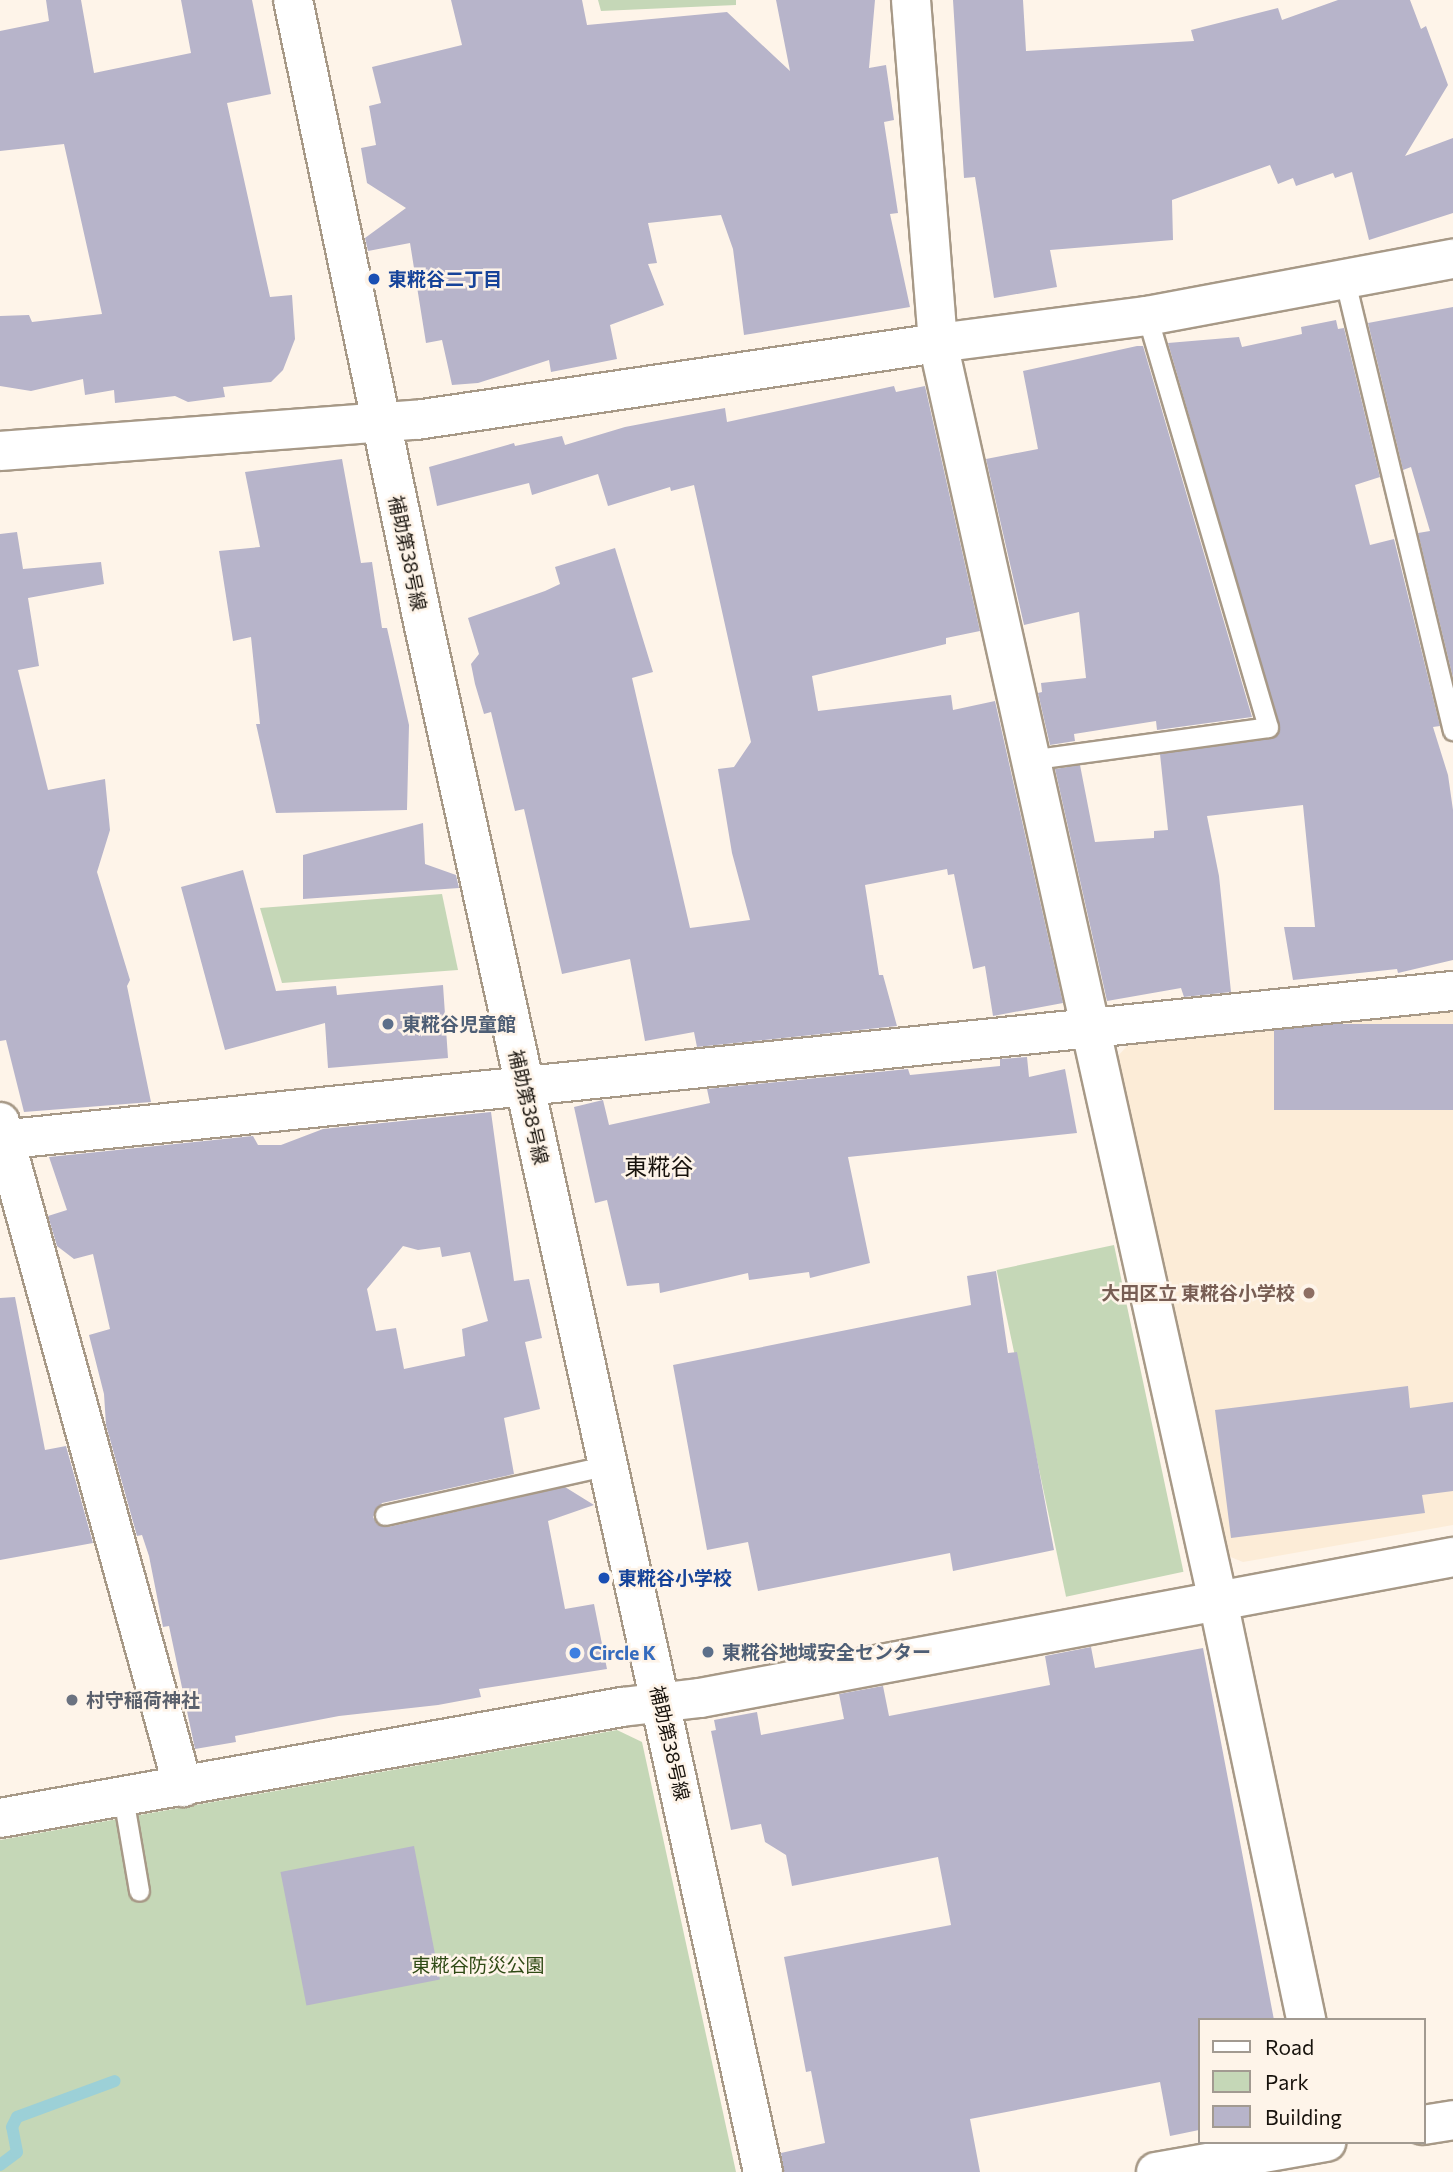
<!DOCTYPE html>
<html>
<head>
<meta charset="utf-8">
<style>
	body { margin:0 }
	#map { position:relative; width:1453px; height:2172px; overflow:hidden; background:#fef4e9; font-family:Commissioner,"Noto Sans JP",sans-serif }
	div>[style] { position:absolute }
	.built>* { inset:0; background:#fcecd7 }
	.green>* { inset:0; background:#c5d7b7; transform-origin:0 0 }
	.stream>* { height:12px; margin:-6px; padding:0 6px; transform-origin:6px; border-radius:6px; background:#9cd0d7 }
	.building>* { inset:0; background:#b7b4ca; transform-origin:0 0 }
	.roads { filter:drop-shadow(2px 0 #a79987) drop-shadow(-2px 0 #a79987) drop-shadow(0 2px #a79987) drop-shadow(0 -2px #a79987) }
	.service>* { height:19px; margin:-9.5px; padding:0 9.5px; transform-origin:9.5px; border-radius:9.5px; background:#fff }
	.minor>* { height:38px; margin:-19px; padding:0 19px; transform-origin:19px; border-radius:19px; background:#fff }
	.tertiary>* { height:38px; margin:-19px; padding:0 19px; transform-origin:19px; border-radius:19px; background:#fff }
	.dots>* { width:19px; height:19px; translate:-50% -50%; box-sizing:border-box; border:4px solid #fef4e9; border-radius:50% }
	span { translate:-50% -50%; white-space:nowrap; text-align:center; line-height:1.15; -webkit-text-stroke:5px #fef4e9; paint-order:stroke }
	.transit-label { font-size:19px; color:#164399; font-weight:700 }
	.left { translate:0 -50%; text-align:left }
	.street-label { font-size:19px; color:#17120c }
	.service-label { font-size:19px; color:#4e5e75; font-weight:700 }
	.education-label { font-size:19px; color:#785e54; font-weight:700 }
	.right { translate:-100% -50%; text-align:right }
	.shop-label { font-size:19px; color:#366cbe; font-weight:700 }
	.worship-label { font-size:19px; color:#5b616d; font-weight:700 }
	.park-label { font-size:19px; color:#2f4a15 }
	.quarter-label { font-size:23px; color:#17120c }
	.legend { position:absolute; left:1198px; top:2018px; width:228px; height:126px; box-sizing:border-box; background:#fef4e9; border:2px solid #a29a91; margin:0; padding:9px 12px; list-style:none; font-size:21px; color:#17120c }
	.legend li { display:flex; align-items:center; gap:14px; height:35px }
	.legend b { width:35px; border:2px solid #a29a91 }
</style>
</head>
<body>
<div id="map">
	<div class="built">
		<i style="clip-path:polygon(1453px 1012px,1453px 1525px,1243px 1562px,1223px 1554px,1114px 1060px,1132px 1041px)"></i>
	</div>
	<div class="green">
		<i style="clip-path:polygon(598px 0,736px 0,736px 5px,601px 11px)"></i>
		<i style="clip-path:polygon(442px 894px,458px 970px,282px 983px,260px 908px)"></i>
		<i style="left:1114px;top:1245px;width:334px;height:120px;rotate:78deg"></i>
		<i style="clip-path:polygon(617px 1730px,642px 1742px,736px 2172px,0 2172px,0 1840px)"></i>
	</div>
	<div class="stream">
		<i style="left:0;top:2165px;width:21px;rotate:-37deg"></i>
		<i style="left:17px;top:2152px;width:25px;rotate:-101deg"></i>
		<i style="left:12px;top:2127px;width:11px;rotate:-63deg"></i>
		<i style="left:17px;top:2117px;width:104px;rotate:-20.2deg"></i>
	</div>
	<div class="building">
		<i style="clip-path:polygon(46px 0,81px 0,94px 73px,191px 53px,181px 0,252px 0,271px 94px,227px 103px,270px 297px,292px 295px,295px 339px,283px 370px,271px 382px,223px 387px,225px 397px,188px 402px,175px 396px,115px 403px,114px 390px,85px 395px,83px 379px,31px 391px,0 386px,0 316px,29px 315px,32px 322px,102px 314px,64px 144px,0 151px,0 31px,49px 21px)"></i>
		<i style="clip-path:polygon(451px 0,582px 0,587px 25px,727px 12px,790px 71px,776px 0,875px 0,869px 68px,886px 65px,894px 120px,884px 122px,898px 213px,890px 214px,910px 307px,744px 335px,733px 249px,721px 215px,648px 223px,657px 263px,648px 264px,664px 305px,610px 325px,617px 359px,551px 372px,549px 360px,478px 383px,452px 385px,442px 340px,426px 343px,410px 243px,368px 251px,365px 238px,406px 208px,367px 183px,361px 148px,376px 145px,369px 106px,381px 103px,372px 67px,462px 45px)"></i>
		<i style="clip-path:polygon(953px 0,1023px 0,1026px 51px,1194px 41px,1191px 30px,1278px 8px,1282px 20px,1338px 0,1410px 0,1421px 29px,1426px 26px,1448px 85px,1405px 156px,1453px 138px,1453px 213px,1369px 240px,1352px 172px,1335px 178px,1333px 173px,1296px 186px,1293px 178px,1278px 184px,1270px 165px,1172px 200px,1173px 240px,1050px 250px,1057px 287px,994px 298px,975px 177px,964px 178px)"></i>
		<i style="clip-path:polygon(1453px 307px,1453px 678px,1418px 533px,1430px 531px,1411px 467px,1403px 470px,1368px 323px)"></i>
		<i style="clip-path:polygon(1336px 320px,1338px 329px,1344px 328px,1380px 477px,1355px 485px,1370px 545px,1394px 539px,1440px 726px,1433px 727px,1448px 775px,1453px 810px,1453px 960px,1398px 973px,1397px 969px,1293px 980px,1284px 927px,1315px 927px,1303px 805px,1207px 816px,1219px 876px,1231px 992px,1184px 997px,1181px 988px,1107px 1001px,1055px 769px,1080px 765px,1095px 842px,1154px 838px,1154px 831px,1168px 830px,1160px 754px,1270px 739px,1280px 730px,1168px 343px,1239px 337px,1242px 347px,1302px 334px,1301px 327px)"></i>
		<i style="clip-path:polygon(1137px 346px,1143px 346px,1252px 717px,1157px 730px,1156px 721px,1074px 734px,1075px 741px,1050px 745px,1038px 693px,1042px 692px,1041px 683px,1086px 678px,1079px 612px,1024px 625px,986px 459px,1038px 449px,1023px 371px)"></i>
		<i style="clip-path:polygon(894px 386px,896px 392px,925px 386px,980px 631px,946px 638px,946px 644px,812px 676px,818px 711px,951px 695px,953px 710px,995px 701px,1063px 1003px,993px 1016px,985px 966px,973px 969px,954px 874px,948px 875px,947px 869px,865px 885px,879px 975px,883px 975px,897px 1026px,697px 1047px,694px 1032px,645px 1041px,630px 959px,562px 974px,524px 809px,515px 811px,491px 712px,484px 714px,475px 684px,471px 664px,479px 654px,468px 618px,545px 591px,560px 584px,555px 567px,615px 548px,653px 672px,632px 678px,690px 928px,750px 920px,732px 853px,718px 769px,734px 767px,751px 742px,694px 485px,671px 491px,670px 487px,608px 506px,598px 474px,532px 495px,529px 483px,437px 506px,429px 467px,514px 443px,515px 446px,562px 436px,565px 445px,625px 427px,725px 408px,727px 422px)"></i>
		<i style="clip-path:polygon(342px 459px,361px 563px,372px 562px,382px 628px,387px 628px,409px 725px,407px 810px,276px 813px,256px 724px,260px 724px,251px 637px,233px 641px,219px 551px,260px 547px,245px 472px)"></i>
		<i style="clip-path:polygon(17px 532px,23px 569px,101px 562px,104px 584px,28px 598px,39px 666px,18px 670px,48px 790px,105px 779px,110px 830px,97px 872px,130px 980px,127px 986px,151px 1102px,24px 1112px,6px 1040px,0 1041px,0 534px)"></i>
		<i style="clip-path:polygon(423px 823px,425px 864px,456px 875px,459px 888px,303px 899px,303px 855px)"></i>
		<i style="clip-path:polygon(243px 870px,276px 991px,336px 986px,337px 995px,443px 985px,448px 1058px,328px 1068px,325px 1023px,225px 1050px,181px 887px)"></i>
		<i style="left:1453px;top:1024px;width:86px;height:179px;rotate:90deg"></i>
		<i style="clip-path:polygon(1027px 1057px,1029px 1077px,1065px 1069px,1077px 1133px,848px 1157px,870px 1263px,810px 1278px,809px 1272px,749px 1280px,748px 1273px,660px 1293px,659px 1283px,627px 1286px,607px 1200px,595px 1203px,574px 1107px,603px 1100px,609px 1125px,710px 1103px,707px 1089px,908px 1069px,910px 1075px,1000px 1066px,1000px 1059px)"></i>
		<i style="clip-path:polygon(evenodd,491px 1112px,514px 1281px,529px 1279px,542px 1338px,525px 1342px,540px 1409px,504px 1418px,514px 1474px,382px 1503px,373px 1517px,377px 1524px,388px 1527px,565px 1487px,594px 1505px,548px 1521px,565px 1609px,594px 1604px,607px 1669px,479px 1689px,481px 1697px,438px 1705px,339px 1716px,235px 1736px,236px 1742px,195px 1749px,169px 1626px,163px 1627px,149px 1556px,142px 1535px,137px 1536px,106px 1425px,104px 1394px,89px 1335px,110px 1329px,93px 1254px,74px 1259px,57px 1246px,48px 1216px,67px 1210px,49px 1157px,253px 1136px,258px 1145px,281px 1145px,323px 1129px,491px 1112px,403px 1246px,418px 1250px,440px 1247px,442px 1257px,470px 1252px,488px 1321px,462px 1329px,465px 1356px,404px 1369px,396px 1328px,376px 1331px,367px 1289px,403px 1246px)"></i>
		<i style="clip-path:polygon(996px 1271px,1008px 1353px,1017px 1352px,1054px 1550px,953px 1571px,950px 1553px,758px 1591px,748px 1542px,707px 1550px,673px 1365px,971px 1305px,967px 1276px)"></i>
		<i style="clip-path:polygon(15px 1297px,45px 1450px,66px 1446px,93px 1543px,0 1560px,0 1298px)"></i>
		<i style="clip-path:polygon(1408px 1386px,1410px 1408px,1453px 1402px,1453px 1491px,1422px 1495px,1425px 1513px,1231px 1538px,1215px 1410px)"></i>
		<i style="clip-path:polygon(1091px 1647px,1095px 1668px,1203px 1648px,1274px 2020px,1199px 2020px,1199px 2130px,1170px 2136px,1160px 2082px,970px 2119px,980px 2172px,784px 2172px,781px 2153px,825px 2143px,811px 2071px,806px 2072px,784px 1957px,951px 1925px,938px 1857px,792px 1886px,786px 1855px,765px 1842px,761px 1824px,731px 1830px,711px 1731px,716px 1730px,714px 1720px,757px 1712px,761px 1735px,844px 1719px,839px 1694px,883px 1686px,889px 1716px,1050px 1685px,1045px 1656px)"></i>
		<i style="left:414px;top:1846px;width:136px;height:136px;rotate:79deg"></i>
	</div>
	<div class="roads">
		<div class="service">
			<i style="left:1345px;top:281px;width:462px;rotate:76.5deg"></i>
			<i style="left:1028px;top:760px;width:242px;rotate:-7.8deg"></i>
			<i style="left:1268px;top:727px;width:428px;rotate:-106.4deg"></i>
			<i style="left:385px;top:1515px;width:229px;rotate:-12.6deg"></i>
			<i style="left:123px;top:1797px;width:95px;rotate:80.3deg"></i>
		</div>
		<div class="minor">
			<i style="left:911px;top:0;width:344px;rotate:85.5deg"></i>
			<i style="left:938px;top:343px;width:1289px;rotate:77.45deg"></i>
			<i style="left:1218px;top:1601px;width:428px;rotate:78.1deg"></i>
			<i style="left:938px;top:343px;width:211px;rotate:-7.4deg"></i>
			<i style="left:1147px;top:316px;width:311px;rotate:-10.6deg"></i>
			<i style="left:0;top:1122px;width:690px;rotate:74.61deg"></i>
			<i style="left:0;top:1140px;width:1461px;rotate:-5.86deg"></i>
			<i style="left:1218px;top:1601px;width:239px;rotate:-10.6deg"></i>
			<i style="left:1423px;top:2125px;width:30px;rotate:-9deg"></i>
			<i style="left:1156px;top:2172px;width:173px;rotate:-10deg"></i>
		</div>
		<div class="tertiary">
			<i style="left:293px;top:0;width:630px;rotate:78.19deg"></i>
			<i style="left:422px;top:617px;width:1592px;rotate:77.63deg"></i>
			<i style="left:0;top:451px;width:417px;rotate:-4.3deg"></i>
			<i style="left:416px;top:420px;width:528px;rotate:-8.39deg"></i>
			<i style="left:0;top:1818px;width:632px;rotate:-10.12deg"></i>
			<i style="left:622px;top:1707px;width:79px;rotate:-6.6deg"></i>
			<i style="left:700px;top:1698px;width:527px;rotate:-10.61deg"></i>
		</div>
	</div>
	<div class="dots">
		<i style="left:374px;top:279px;background:#1a4fb4"></i>
		<i style="left:388px;top:1024px;background:#5c6f8a"></i>
		<i style="left:1309px;top:1293px;background:#8d6e63"></i>
		<i style="left:604px;top:1578px;background:#1a4fb4"></i>
		<i style="left:708px;top:1652px;background:#5c6f8a"></i>
		<i style="left:575px;top:1653px;background:#3f7fe0"></i>
		<i style="left:72px;top:1700px;background:#6b7280"></i>
	</div>
	<div class="transit-label">
		<span class="left" style="left:388px;top:279px">東糀谷二丁目</span>
		<span class="left" style="left:618px;top:1578px">東糀谷小学校</span>
	</div>
	<div class="street-label">
		<span style="left:408px;top:553px;rotate:78deg">補助第38号線</span>
		<span style="left:529px;top:1107px;rotate:77deg">補助第38号線</span>
		<span style="left:670px;top:1743px;rotate:77deg">補助第38号線</span>
	</div>
	<div class="service-label">
		<span class="left" style="left:402px;top:1024px">東糀谷児童館</span>
		<span class="left" style="left:722px;top:1652px">東糀谷地域安全センター</span>
	</div>
	<div class="education-label">
		<span class="right" style="left:1295px;top:1293px">大田区立 東糀谷小学校</span>
	</div>
	<div class="shop-label">
		<span class="left" style="left:589px;top:1653px">Circle K</span>
	</div>
	<div class="worship-label">
		<span class="left" style="left:86px;top:1700px">村守稲荷神社</span>
	</div>
	<div class="park-label">
		<span style="left:478px;top:1965px">東糀谷防災公園</span>
	</div>
	<div class="quarter-label">
		<span style="left:659px;top:1166px">東糀谷</span>
	</div>
	<ul class="legend">
	<li><b style="height:9px;background:#fff"></b>Road</li>
	<li><b style="height:19px;background:#c5d7b7"></b>Park</li>
	<li><b style="height:19px;background:#b7b4ca"></b>Building</li>
	</ul>
</div>
</body>
</html>
